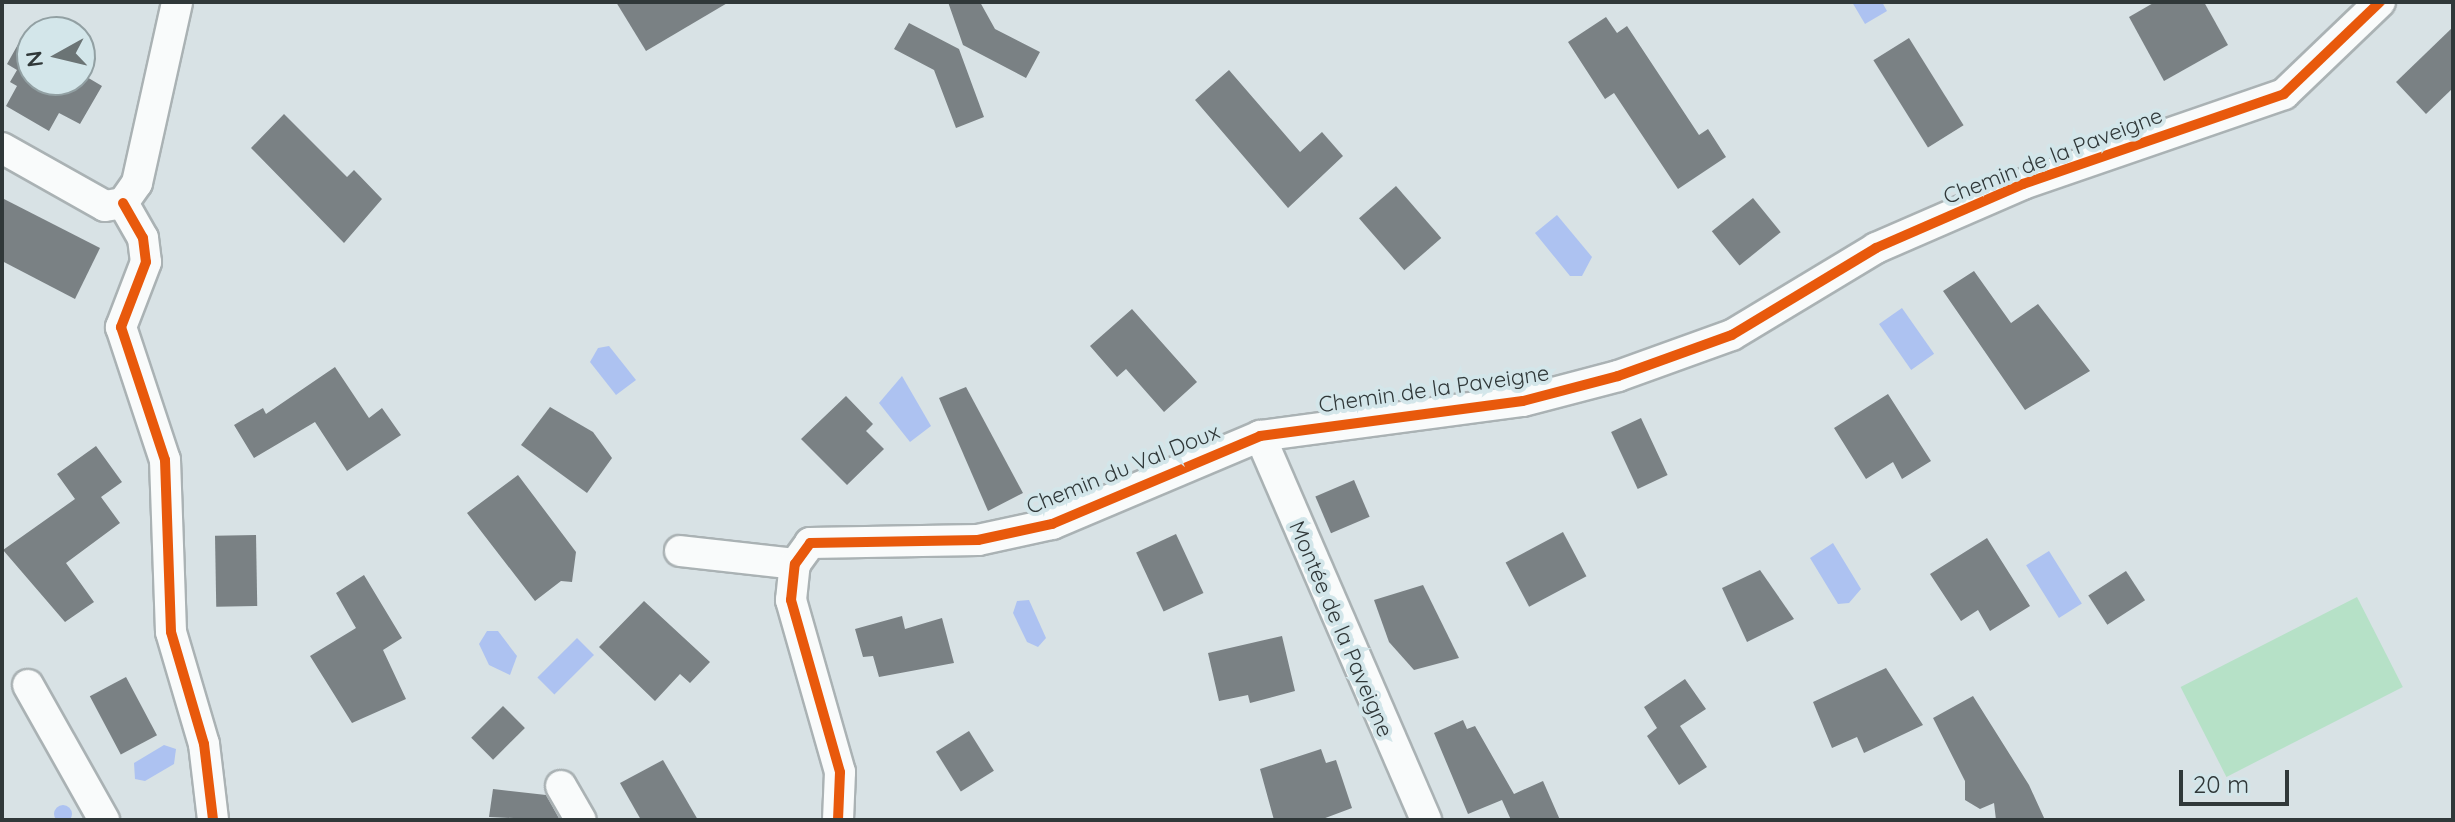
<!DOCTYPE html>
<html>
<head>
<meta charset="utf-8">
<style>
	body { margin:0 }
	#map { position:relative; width:2455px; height:822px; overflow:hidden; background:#d8e2e5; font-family:Quicksand,sans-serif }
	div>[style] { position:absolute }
	.green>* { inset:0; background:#b6e1c7; transform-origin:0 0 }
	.water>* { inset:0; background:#adc2f1; transform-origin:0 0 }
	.round { border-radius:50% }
	.building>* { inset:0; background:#7a8184; transform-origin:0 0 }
	.roads { filter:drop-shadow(2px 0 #aab2b4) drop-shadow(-2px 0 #aab2b4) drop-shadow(0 2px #aab2b4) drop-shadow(0 -2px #aab2b4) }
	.minor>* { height:30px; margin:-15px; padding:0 15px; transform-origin:15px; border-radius:15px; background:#f9fbfb }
	.cycleway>* { height:10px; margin:-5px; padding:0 5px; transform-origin:5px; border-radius:5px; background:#e8590c }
	span { translate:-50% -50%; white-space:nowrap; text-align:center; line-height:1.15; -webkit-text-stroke:8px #d3e6ea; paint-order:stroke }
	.street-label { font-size:22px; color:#303839 }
	.frame { position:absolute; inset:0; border:4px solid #303839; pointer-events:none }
	.north { position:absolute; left:16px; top:16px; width:80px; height:80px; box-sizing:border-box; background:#d3e6ea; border:2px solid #92a0a3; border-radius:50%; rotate:262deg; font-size:22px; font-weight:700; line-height:32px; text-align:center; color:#303839 }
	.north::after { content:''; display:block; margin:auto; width:28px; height:36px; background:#6b7475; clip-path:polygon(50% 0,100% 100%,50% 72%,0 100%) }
	.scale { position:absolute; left:2179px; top:770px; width:110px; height:36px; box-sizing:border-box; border:4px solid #303839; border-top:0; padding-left:10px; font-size:24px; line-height:28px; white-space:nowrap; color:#303839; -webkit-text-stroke:6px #d3e6ea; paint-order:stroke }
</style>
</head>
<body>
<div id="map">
	<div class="green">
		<i style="left:2357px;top:597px;width:101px;height:198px;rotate:63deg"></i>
	</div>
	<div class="water">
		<i style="clip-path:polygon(1852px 2px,1882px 2px,1887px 11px,1865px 24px)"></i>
		<i style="clip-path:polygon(1557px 215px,1592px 257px,1582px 276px,1570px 276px,1535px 233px)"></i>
		<i style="left:1902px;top:308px;width:56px;height:28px;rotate:55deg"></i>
		<i style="clip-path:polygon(609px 346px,636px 380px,616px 395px,590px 362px,598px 348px)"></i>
		<i style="clip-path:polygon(902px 376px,931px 426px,910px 442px,879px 403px)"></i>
		<i style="clip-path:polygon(1833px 543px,1861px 589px,1849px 603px,1838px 604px,1810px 558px)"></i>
		<i style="left:2049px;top:551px;width:62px;height:27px;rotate:58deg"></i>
		<i style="clip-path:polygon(1029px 600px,1046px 638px,1038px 647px,1027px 642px,1013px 613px,1017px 601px)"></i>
		<i style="clip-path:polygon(487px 631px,498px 631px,517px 656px,510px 675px,489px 665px,479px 644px)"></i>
		<i style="left:577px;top:638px;width:24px;height:56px;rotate:45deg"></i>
		<i style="clip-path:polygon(164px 745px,176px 749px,174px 764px,145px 781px,135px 779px,134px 763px)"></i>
		<i class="round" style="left:54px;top:805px;width:18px;height:18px"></i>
	</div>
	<div class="building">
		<i style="clip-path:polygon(616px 2px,729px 2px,646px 51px)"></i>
		<i style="clip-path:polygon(948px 2px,980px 2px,995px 29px,1040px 52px,1026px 78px,963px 45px)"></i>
		<i style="clip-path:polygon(2155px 2px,2204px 2px,2228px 45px,2164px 81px,2129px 17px)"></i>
		<i style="clip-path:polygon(1606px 17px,1617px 33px,1627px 26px,1699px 135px,1708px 129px,1726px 157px,1678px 189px,1614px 93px,1605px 99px,1568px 42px)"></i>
		<i style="clip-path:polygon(909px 23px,959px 49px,984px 117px,956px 128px,934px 70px,894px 49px)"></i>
		<i style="clip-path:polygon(2453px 27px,2453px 88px,2426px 114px,2396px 82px)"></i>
		<i style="left:1909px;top:38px;width:103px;height:42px;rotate:58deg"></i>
		<i style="clip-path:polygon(21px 39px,32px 46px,32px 80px,80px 80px,80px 73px,102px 86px,80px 124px,59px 113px,49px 131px,6px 106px,17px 86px,10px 82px,17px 70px,7px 64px)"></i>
		<i style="clip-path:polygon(1229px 70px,1300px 152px,1322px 132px,1343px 156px,1288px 208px,1195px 100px)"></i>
		<i style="clip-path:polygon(284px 114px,347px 177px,354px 170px,382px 199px,344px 243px,251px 148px)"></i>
		<i style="left:1396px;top:186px;width:69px;height:49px;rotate:49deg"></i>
		<i style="clip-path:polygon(2px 198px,100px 248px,75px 299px,2px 261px)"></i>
		<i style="left:1753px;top:198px;width:44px;height:53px;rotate:51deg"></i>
		<i style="clip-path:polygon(1974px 271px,2011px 323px,2038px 304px,2090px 371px,2025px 410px,1943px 291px)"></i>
		<i style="clip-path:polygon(1132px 309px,1197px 382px,1164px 412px,1126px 369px,1117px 377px,1090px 346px)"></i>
		<i style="clip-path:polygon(335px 367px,369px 418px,382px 408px,401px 435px,347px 471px,315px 422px,254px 458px,234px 425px,263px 408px,266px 414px)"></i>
		<i style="clip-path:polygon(966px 387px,1023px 493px,988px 511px,939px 398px)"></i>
		<i style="clip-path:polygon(1888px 394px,1931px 461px,1902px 479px,1893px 462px,1866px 479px,1834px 428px)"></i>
		<i style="clip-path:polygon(846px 396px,873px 424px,866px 431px,884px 449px,847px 485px,801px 439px)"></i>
		<i style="clip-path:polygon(550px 407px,593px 432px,612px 458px,587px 493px,521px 445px)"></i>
		<i style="left:1641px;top:418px;width:63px;height:33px;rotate:65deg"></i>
		<i style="clip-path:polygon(96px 446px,122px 482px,101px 497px,120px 523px,66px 563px,94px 602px,65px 622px,3px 550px,75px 499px,57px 474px)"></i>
		<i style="clip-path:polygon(518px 475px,576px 552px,572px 582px,561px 581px,535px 601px,467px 513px)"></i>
		<i style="left:1354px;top:480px;width:40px;height:42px;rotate:67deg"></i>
		<i style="left:1563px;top:532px;width:50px;height:65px;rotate:62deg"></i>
		<i style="left:1176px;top:534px;width:65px;height:44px;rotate:65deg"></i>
		<i style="left:256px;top:535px;width:71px;height:41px;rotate:89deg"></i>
		<i style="clip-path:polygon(1987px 538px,2030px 606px,1990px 631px,1978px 610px,1961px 621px,1930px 574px)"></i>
		<i style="clip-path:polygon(1760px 570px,1794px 619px,1747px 642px,1722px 588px)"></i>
		<i style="left:2126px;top:571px;width:35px;height:45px;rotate:57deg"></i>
		<i style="clip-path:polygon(364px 575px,402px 638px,383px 650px,406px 699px,352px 723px,310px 656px,356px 628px,336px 593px)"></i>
		<i style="clip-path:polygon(1423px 585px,1459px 658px,1414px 670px,1389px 642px,1374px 600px)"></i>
		<i style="clip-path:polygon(644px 601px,710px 662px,690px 683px,680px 674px,655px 701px,599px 647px)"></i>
		<i style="clip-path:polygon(902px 616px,905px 629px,942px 618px,954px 663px,879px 677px,873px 656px,863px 657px,855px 629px)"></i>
		<i style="clip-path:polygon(1282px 636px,1295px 691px,1250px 703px,1248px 695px,1219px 701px,1208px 653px)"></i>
		<i style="clip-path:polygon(1886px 668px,1923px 725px,1864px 753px,1857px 737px,1832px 748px,1813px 702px)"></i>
		<i style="left:126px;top:677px;width:66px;height:41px;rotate:62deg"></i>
		<i style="clip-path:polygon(1685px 679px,1706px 709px,1680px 726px,1707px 767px,1679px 785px,1647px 736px,1657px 728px,1644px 707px)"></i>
		<i style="clip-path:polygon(1973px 696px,2029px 785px,2045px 820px,1996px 820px,1994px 803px,1980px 809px,1965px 800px,1965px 781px,1933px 718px)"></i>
		<i style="left:503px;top:706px;width:31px;height:45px;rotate:45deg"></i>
		<i style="clip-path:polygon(1463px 720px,1467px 729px,1475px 726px,1514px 794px,1543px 781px,1560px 820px,1511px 820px,1502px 800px,1468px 814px,1434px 733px)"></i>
		<i style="left:969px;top:731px;width:47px;height:39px;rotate:58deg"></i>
		<i style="clip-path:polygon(1321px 749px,1326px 763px,1336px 760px,1352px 808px,1320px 820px,1274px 820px,1260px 769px)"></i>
		<i style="clip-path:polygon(663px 760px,698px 820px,641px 820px,620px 783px)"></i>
		<i style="clip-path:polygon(493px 789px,546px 795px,560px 820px,489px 817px)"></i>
	</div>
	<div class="roads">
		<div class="minor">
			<i style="left:2px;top:148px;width:118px;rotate:29.4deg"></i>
			<i style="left:105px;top:206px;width:18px;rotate:-9deg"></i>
			<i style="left:123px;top:203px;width:24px;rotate:-55deg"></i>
			<i style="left:137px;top:183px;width:185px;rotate:-77.5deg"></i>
			<i style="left:123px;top:203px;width:40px;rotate:60.3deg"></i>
			<i style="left:143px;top:238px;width:24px;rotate:83deg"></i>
			<i style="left:146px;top:262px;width:70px;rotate:111deg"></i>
			<i style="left:121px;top:327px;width:140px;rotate:71.7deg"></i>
			<i style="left:165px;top:460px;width:172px;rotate:88deg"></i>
			<i style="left:171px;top:632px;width:117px;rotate:73.6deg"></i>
			<i style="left:204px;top:744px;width:77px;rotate:83.2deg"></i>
			<i style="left:1260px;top:436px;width:418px;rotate:66.6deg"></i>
			<i style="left:680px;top:551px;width:116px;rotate:6.4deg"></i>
			<i style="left:28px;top:685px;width:155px;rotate:60.6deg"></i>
			<i style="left:561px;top:786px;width:39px;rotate:60deg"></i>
			<i style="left:838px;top:820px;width:48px;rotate:-87.6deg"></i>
			<i style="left:840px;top:772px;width:179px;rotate:-105.9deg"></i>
			<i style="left:791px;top:600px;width:36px;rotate:-84deg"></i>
			<i style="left:795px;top:564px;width:26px;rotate:-54deg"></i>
			<i style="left:810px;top:543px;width:168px;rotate:-1deg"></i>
			<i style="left:978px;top:540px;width:76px;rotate:-12.2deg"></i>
			<i style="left:1052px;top:524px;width:226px;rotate:-22.9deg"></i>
			<i style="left:1260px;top:436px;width:265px;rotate:-7.6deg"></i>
			<i style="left:1523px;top:401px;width:98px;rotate:-14.7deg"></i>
			<i style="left:1618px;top:376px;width:121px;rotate:-19.8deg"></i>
			<i style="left:1732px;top:335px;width:168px;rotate:-31.1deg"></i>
			<i style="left:1876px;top:248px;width:160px;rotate:-23.5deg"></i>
			<i style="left:2023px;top:184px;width:276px;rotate:-19deg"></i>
			<i style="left:2284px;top:94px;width:133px;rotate:-43.8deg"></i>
		</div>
	</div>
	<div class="cycleway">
		<i style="left:123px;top:203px;width:40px;rotate:60.3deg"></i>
		<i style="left:143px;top:238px;width:24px;rotate:83deg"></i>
		<i style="left:146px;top:262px;width:70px;rotate:111deg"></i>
		<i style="left:121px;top:327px;width:140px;rotate:71.7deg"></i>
		<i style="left:165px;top:460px;width:172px;rotate:88deg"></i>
		<i style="left:171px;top:632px;width:117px;rotate:73.6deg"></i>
		<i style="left:204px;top:744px;width:77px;rotate:83.2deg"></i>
		<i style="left:838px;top:820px;width:48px;rotate:-87.6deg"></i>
		<i style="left:840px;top:772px;width:179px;rotate:-105.9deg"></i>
		<i style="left:791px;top:600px;width:36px;rotate:-84deg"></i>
		<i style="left:795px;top:564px;width:26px;rotate:-54deg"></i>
		<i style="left:810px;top:543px;width:168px;rotate:-1deg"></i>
		<i style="left:978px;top:540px;width:76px;rotate:-12.2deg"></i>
		<i style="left:1052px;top:524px;width:226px;rotate:-22.9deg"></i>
		<i style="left:1260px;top:436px;width:265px;rotate:-7.6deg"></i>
		<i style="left:1523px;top:401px;width:98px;rotate:-14.7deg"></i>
		<i style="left:1618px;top:376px;width:121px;rotate:-19.8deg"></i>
		<i style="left:1732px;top:335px;width:168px;rotate:-31.1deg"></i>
		<i style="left:1876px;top:248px;width:160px;rotate:-23.5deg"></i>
		<i style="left:2023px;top:184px;width:276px;rotate:-19deg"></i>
		<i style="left:2284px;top:94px;width:133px;rotate:-43.8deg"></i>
	</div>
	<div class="street-label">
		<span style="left:2053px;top:156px;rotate:-21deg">Chemin de la Paveigne</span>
		<span style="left:1434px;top:389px;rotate:-8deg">Chemin de la Paveigne</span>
		<span style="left:1123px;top:469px;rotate:-22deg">Chemin du Val Doux</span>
		<span style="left:1341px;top:629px;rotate:67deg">Montée de la Paveigne</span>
	</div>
	<div class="frame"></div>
	<div class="north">N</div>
	<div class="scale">20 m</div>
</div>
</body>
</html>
